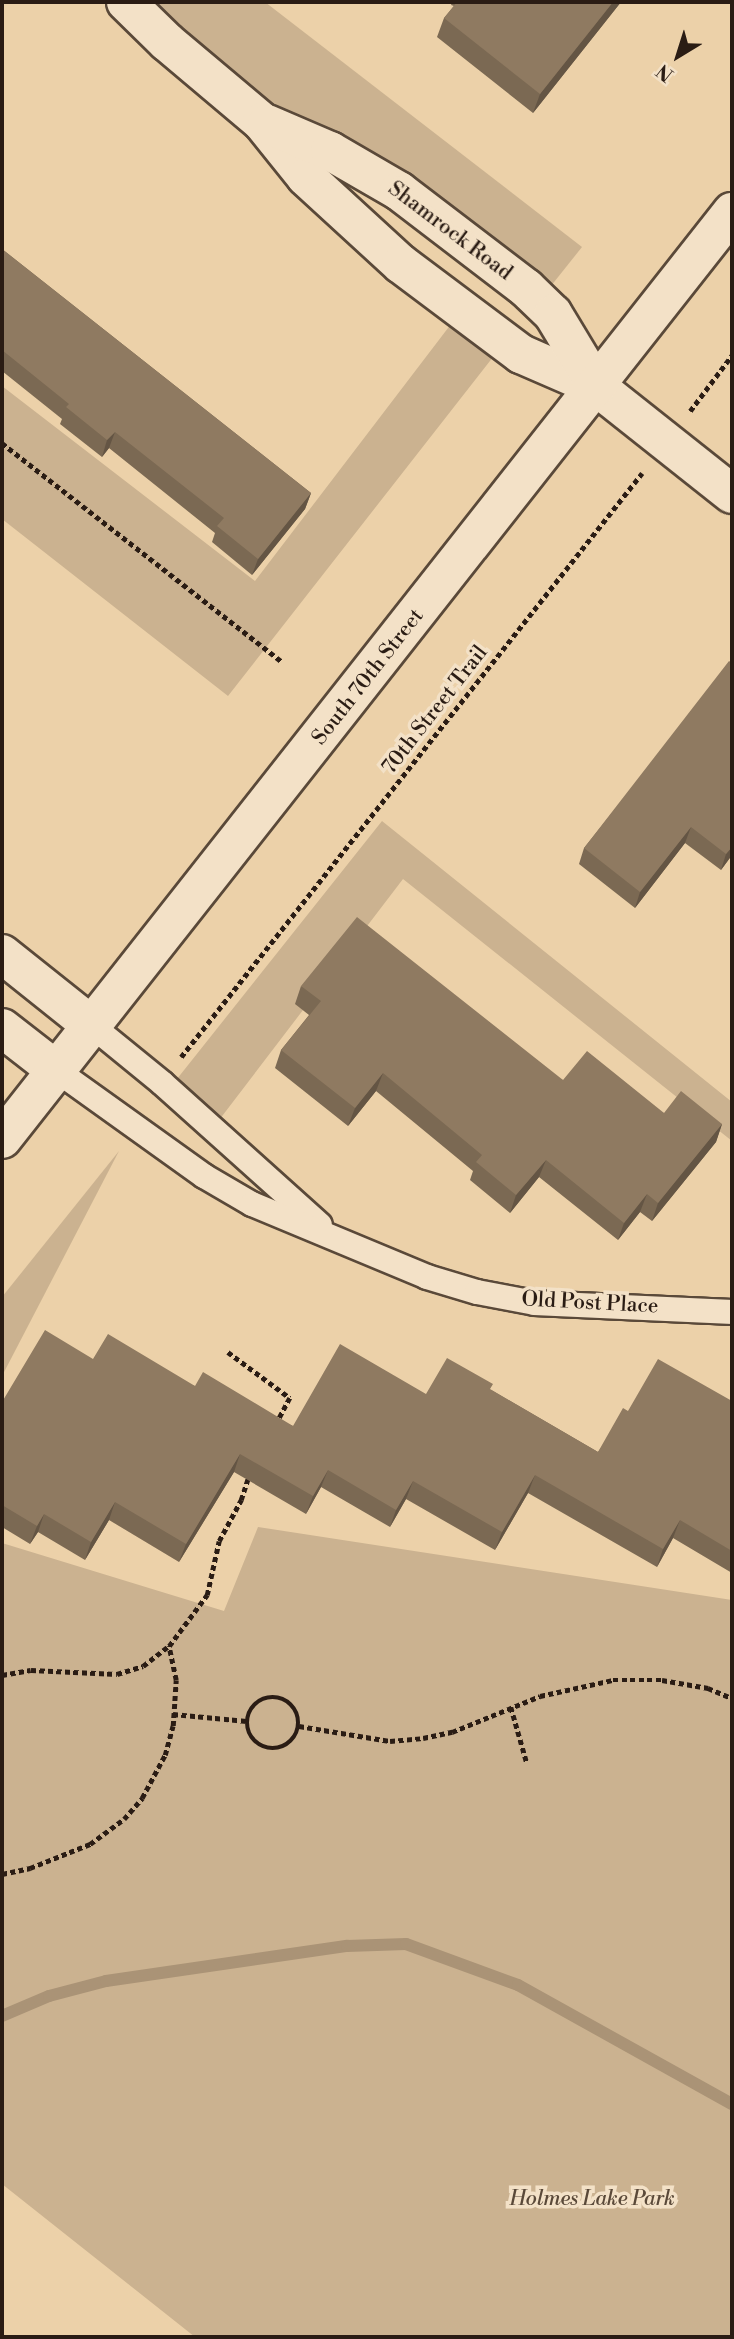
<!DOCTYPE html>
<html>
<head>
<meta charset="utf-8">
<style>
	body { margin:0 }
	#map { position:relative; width:734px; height:2339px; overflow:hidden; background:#ecd1a9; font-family:"Libre Bodoni",serif }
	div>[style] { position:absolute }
	.green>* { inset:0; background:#cbb290 }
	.stream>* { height:12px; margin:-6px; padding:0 6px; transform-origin:6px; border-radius:6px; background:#aa9376 }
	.path>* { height:4.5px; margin-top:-2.25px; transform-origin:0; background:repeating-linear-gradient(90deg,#2a1c14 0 5px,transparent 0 8.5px) }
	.path>.ring { margin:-2.25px; padding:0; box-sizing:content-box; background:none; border:4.5px solid #2a1c14; border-radius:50% }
	.roads { filter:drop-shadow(2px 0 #5a4939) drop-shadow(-2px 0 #5a4939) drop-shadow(0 2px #5a4939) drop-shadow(0 -2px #5a4939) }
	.service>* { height:24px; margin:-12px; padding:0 12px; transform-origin:12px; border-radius:12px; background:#f3e1c7 }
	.minor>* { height:38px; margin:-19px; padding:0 19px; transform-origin:19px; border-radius:19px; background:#f3e1c7 }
	.secondary>* { height:38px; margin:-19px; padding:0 19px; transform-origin:19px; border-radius:19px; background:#f3e1c7 }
	.wall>* { inset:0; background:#7b6953 }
	.shaded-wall>* { inset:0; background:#645544 }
	.building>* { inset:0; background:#8f7a61 }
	span { translate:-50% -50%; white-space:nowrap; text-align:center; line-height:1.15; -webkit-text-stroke:7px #f3e1c7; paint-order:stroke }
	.street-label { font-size:21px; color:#2a1c14 }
	.park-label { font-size:21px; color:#5a4939; font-style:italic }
	.frame { position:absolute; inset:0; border:4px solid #2a1c14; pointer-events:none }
	.north { position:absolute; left:643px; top:21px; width:70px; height:70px; -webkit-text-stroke:5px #f3e1c7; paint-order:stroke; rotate:218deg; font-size:19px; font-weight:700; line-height:28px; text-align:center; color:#2a1c14 }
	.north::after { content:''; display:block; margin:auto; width:24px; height:32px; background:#2a1c14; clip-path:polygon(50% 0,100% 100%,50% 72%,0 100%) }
</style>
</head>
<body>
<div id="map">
	<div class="green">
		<i style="clip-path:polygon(126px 2px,265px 2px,582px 247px,539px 301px)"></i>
		<i style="clip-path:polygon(461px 311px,504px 343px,228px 696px,2px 519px,2px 386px,255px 581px)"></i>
		<i style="clip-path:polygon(382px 821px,732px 1102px,732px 1141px,403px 879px,213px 1128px,169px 1089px)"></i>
		<i style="clip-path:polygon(119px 1151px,2px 1376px,2px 1297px)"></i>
		<i style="clip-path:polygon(258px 1527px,732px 1600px,732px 2337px,195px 2337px,2px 2184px,2px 1543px,224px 1611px)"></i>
	</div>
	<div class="stream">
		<i style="left:2px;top:2016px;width:51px;rotate:-23.1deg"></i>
		<i style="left:49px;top:1996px;width:59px;rotate:-14.7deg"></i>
		<i style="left:106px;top:1981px;width:244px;rotate:-8.3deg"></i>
		<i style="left:347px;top:1946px;width:59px;rotate:-1.9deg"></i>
		<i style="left:406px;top:1944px;width:119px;rotate:20.1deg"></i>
		<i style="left:518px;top:1985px;width:245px;rotate:29.1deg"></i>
	</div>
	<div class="path">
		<i style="left:690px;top:411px;width:70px;rotate:-53.1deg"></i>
		<i style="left:2px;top:443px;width:355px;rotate:38deg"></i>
		<i style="left:181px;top:1057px;width:744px;rotate:-51.71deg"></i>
		<i style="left:228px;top:1352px;width:77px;rotate:36.6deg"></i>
		<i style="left:290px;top:1398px;width:26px;rotate:118deg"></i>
		<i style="left:2px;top:1675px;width:29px;rotate:-10deg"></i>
		<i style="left:31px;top:1670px;width:86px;rotate:2.7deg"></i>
		<i style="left:117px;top:1674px;width:27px;rotate:-17deg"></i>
		<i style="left:143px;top:1666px;width:33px;rotate:-38deg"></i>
		<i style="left:169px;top:1646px;width:64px;rotate:-53.3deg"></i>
		<i style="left:207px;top:1595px;width:55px;rotate:-77.5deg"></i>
		<i style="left:219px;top:1541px;width:47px;rotate:-61.8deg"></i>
		<i style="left:241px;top:1500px;width:26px;rotate:-72deg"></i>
		<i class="ring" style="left:247px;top:1697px;width:47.5px;height:47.5px"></i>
		<i style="left:511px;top:1707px;width:58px;rotate:74.1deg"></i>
		<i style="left:173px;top:1714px;width:74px;rotate:5.4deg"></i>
		<i style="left:299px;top:1726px;width:92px;rotate:9.4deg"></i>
		<i style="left:390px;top:1741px;width:33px;rotate:-5deg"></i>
		<i style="left:423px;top:1738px;width:30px;rotate:-12deg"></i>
		<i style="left:452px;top:1732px;width:95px;rotate:-22.2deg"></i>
		<i style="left:540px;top:1696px;width:75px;rotate:-12.4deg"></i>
		<i style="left:613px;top:1680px;width:49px"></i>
		<i style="left:662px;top:1680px;width:47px;rotate:9.9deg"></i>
		<i style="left:708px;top:1688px;width:26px;rotate:23deg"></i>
		<i style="left:2px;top:1874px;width:29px;rotate:-12deg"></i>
		<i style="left:30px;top:1868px;width:65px;rotate:-21.8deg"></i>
		<i style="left:90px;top:1844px;width:42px;rotate:-36.3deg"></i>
		<i style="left:124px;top:1819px;width:28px;rotate:-49deg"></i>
		<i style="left:142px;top:1798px;width:49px;rotate:-61.9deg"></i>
		<i style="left:165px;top:1755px;width:30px;rotate:-75deg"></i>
		<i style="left:173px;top:1726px;width:46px;rotate:-86.3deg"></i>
		<i style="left:176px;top:1680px;width:35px;rotate:-102deg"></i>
	</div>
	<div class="roads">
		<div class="service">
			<i style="left:91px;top:1025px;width:92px;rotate:39.2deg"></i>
			<i style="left:162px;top:1083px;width:212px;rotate:41.9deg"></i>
			<i style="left:56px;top:1070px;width:182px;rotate:35.6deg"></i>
			<i style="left:204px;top:1176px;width:56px;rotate:30.3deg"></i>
			<i style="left:252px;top:1204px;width:190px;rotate:22.6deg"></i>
			<i style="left:427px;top:1277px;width:52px;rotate:16.7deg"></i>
			<i style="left:477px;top:1292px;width:59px;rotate:10.7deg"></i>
			<i style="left:535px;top:1303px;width:197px;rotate:2.6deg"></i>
		</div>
		<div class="minor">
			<i style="left:126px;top:2px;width:57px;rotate:44.3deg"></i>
			<i style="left:167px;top:42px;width:124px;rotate:40.1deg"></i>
			<i style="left:262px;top:122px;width:70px;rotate:51.3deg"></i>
			<i style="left:306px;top:177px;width:129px;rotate:42.5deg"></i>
			<i style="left:401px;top:264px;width:150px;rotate:36.9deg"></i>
			<i style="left:521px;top:354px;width:83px;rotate:23.5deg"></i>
			<i style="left:597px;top:387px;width:172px;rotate:38.4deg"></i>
			<i style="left:267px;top:124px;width:69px;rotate:23.2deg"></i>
			<i style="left:330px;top:151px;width:80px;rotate:30.1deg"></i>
			<i style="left:399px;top:191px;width:160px;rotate:37.4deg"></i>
			<i style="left:526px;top:288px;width:37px;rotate:44deg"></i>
			<i style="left:553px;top:314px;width:85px;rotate:58.9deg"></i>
			<i style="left:2px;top:954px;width:114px;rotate:38.6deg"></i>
			<i style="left:2px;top:1028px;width:68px;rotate:37.9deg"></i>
		</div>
		<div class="secondary">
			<i style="left:2px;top:1139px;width:1180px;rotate:-51.78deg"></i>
		</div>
	</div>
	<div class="wall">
		<i style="clip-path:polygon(452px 2px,621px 2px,533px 113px,437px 37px,444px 18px,454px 6px,451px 5px)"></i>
		<i style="clip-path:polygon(2px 249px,311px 493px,305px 509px,252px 575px,212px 542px,215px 533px,109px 448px,102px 457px,60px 424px,62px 419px,2px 371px)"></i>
		<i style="clip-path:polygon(732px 663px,732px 855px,721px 870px,685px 843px,635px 908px,579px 864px,584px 848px)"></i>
		<i style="clip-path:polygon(301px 986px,563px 1080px,664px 1113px,722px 1124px,716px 1142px,652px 1221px,640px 1212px,618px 1240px,539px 1177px,510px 1213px,470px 1180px,473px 1171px,376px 1091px,348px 1126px,275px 1068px,281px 1050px,309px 1015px,295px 1004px)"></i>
		<i style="clip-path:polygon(93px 1359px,195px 1386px,293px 1426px,426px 1394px,491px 1390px,598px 1452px,628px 1411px,732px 1401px,732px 1573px,673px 1538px,657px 1567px,528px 1493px,495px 1550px,406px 1499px,390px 1527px,321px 1487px,306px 1514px,234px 1472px,179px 1562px,109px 1520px,85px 1560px,38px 1532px,30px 1544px,2px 1527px,2px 1402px)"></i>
	</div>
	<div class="shaded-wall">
		<i style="clip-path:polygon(613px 2px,621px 2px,533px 113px,540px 94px)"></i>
		<i style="clip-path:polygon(115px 432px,109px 448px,102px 457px,107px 440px)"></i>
		<i style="clip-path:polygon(311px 493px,305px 509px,252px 575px,258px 559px)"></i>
		<i style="clip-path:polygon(691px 827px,685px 843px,635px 908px,640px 892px)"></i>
		<i style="clip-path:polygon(732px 847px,732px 855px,721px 870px,726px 854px)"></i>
		<i style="clip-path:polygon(383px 1073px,376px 1091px,348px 1126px,355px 1108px)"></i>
		<i style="clip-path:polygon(722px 1124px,716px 1142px,652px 1221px,658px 1203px)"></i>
		<i style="clip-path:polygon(546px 1160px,539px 1177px,510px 1213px,516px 1195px)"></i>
		<i style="clip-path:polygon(647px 1194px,640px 1212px,618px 1240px,624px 1223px)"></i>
		<i style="clip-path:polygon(240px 1454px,234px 1472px,179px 1562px,186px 1544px)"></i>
		<i style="clip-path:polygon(328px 1470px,321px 1487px,306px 1514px,313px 1496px)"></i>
		<i style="clip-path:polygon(535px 1475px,528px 1493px,495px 1550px,502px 1532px)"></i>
		<i style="clip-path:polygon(413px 1481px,406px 1499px,390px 1527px,396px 1510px)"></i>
		<i style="clip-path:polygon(115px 1502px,109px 1520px,85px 1560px,91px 1542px)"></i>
		<i style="clip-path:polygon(44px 1514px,38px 1532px,30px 1544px,37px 1526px)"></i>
		<i style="clip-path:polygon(680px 1520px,673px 1538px,657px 1567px,663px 1549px)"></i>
	</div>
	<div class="building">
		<i style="clip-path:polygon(457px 2px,613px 2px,540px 94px,444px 18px)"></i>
		<i style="clip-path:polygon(2px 249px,311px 493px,258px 559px,217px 526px,224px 518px,115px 432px,107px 440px,66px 407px,69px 404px,2px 350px)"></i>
		<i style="clip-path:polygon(729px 661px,732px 663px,732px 847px,726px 854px,691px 827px,640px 892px,584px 848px)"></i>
		<i style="clip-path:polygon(357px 917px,563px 1080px,587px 1051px,664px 1113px,681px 1091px,722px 1124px,658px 1203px,647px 1194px,624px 1223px,546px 1160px,516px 1195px,476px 1162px,482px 1155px,383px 1073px,355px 1108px,281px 1050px,321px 1001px,301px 986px)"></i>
		<i style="clip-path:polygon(45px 1330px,93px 1359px,108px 1334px,195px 1386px,203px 1372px,293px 1426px,340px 1344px,426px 1394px,447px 1358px,493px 1384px,490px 1389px,598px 1452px,623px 1408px,628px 1411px,658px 1359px,732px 1401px,732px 1551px,680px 1520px,663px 1549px,535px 1475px,502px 1532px,413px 1481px,396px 1510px,328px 1470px,313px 1496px,240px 1454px,186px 1544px,115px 1502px,91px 1542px,44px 1514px,37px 1526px,2px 1505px,2px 1402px)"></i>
	</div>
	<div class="street-label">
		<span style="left:450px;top:231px;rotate:37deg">Shamrock Road</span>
		<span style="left:368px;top:677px;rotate:-52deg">South 70th Street</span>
		<span style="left:435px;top:710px;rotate:-52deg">70th Street Trail</span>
		<span style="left:590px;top:1303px;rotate:3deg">Old Post Place</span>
	</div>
	<div class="park-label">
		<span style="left:592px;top:2199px">Holmes Lake Park</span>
	</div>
	<div class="frame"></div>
	<div class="north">N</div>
</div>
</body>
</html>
